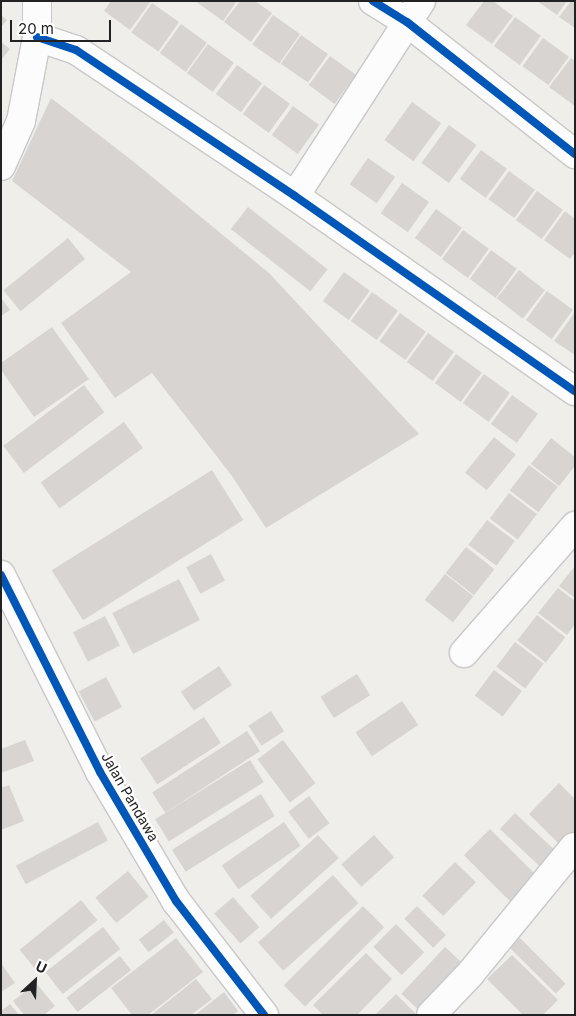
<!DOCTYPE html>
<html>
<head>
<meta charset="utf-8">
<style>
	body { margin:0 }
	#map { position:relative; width:576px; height:1016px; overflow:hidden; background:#f0eeeb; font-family:Inter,sans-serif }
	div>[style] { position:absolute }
	.building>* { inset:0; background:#d7d4d2; transform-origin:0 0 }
	.roads { filter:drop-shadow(1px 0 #c9c8c7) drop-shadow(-1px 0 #c9c8c7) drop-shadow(0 1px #c9c8c7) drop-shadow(0 -1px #c9c8c7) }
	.street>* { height:28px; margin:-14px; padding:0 14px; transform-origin:14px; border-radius:14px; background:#fdfcfc }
	.cycleway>* { height:8px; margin:-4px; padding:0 4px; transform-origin:4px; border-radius:4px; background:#0057b8 }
	span { translate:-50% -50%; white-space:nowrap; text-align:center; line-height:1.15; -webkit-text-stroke:4.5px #fff; paint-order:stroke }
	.street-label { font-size:14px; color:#222 }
	.frame { position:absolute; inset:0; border:2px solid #222; pointer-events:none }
	.north { position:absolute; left:10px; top:956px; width:50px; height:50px; -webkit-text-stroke:4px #fff; paint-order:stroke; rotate:25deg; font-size:14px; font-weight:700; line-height:20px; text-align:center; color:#222 }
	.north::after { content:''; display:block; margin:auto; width:18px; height:22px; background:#222; clip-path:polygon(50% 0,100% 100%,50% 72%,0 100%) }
	.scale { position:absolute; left:10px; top:20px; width:101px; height:22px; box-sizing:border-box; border:2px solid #222; border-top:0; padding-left:6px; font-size:15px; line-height:18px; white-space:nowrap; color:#222; -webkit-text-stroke:4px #fff; paint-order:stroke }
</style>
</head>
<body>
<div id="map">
	<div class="building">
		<i style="clip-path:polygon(111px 1px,151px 1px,130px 30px,104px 11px)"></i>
		<i style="clip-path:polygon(195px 1px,237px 1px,223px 21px)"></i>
		<i style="clip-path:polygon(240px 1px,255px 1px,272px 13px,251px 42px,224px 22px)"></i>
		<i style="clip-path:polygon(484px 1px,493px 1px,513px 16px,492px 44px,466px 25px)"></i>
		<i style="clip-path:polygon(537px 1px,567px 1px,557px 15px)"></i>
		<i style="clip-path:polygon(571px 1px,575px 1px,575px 28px,559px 17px)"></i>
		<i style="left:152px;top:3px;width:33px;height:36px;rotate:35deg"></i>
		<i style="clip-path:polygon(1px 15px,7px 20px,1px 27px)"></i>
		<i style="left:273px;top:15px;width:33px;height:36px;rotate:35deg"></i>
		<i style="left:515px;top:17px;width:32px;height:36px;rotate:36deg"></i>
		<i style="left:181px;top:24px;width:32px;height:36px;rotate:36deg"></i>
		<i style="left:301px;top:35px;width:33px;height:35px;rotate:35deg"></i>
		<i style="left:543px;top:38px;width:32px;height:35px;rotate:36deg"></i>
		<i style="clip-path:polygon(1px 42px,10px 49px,1px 60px)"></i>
		<i style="left:208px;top:44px;width:32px;height:36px;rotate:36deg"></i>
		<i style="left:330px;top:56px;width:32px;height:36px;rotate:36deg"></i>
		<i style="clip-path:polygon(571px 58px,575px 61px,575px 106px,549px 87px)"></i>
		<i style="left:237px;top:65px;width:31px;height:36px;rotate:36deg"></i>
		<i style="left:264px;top:85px;width:32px;height:36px;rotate:36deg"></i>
		<i style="clip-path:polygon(51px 98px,134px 162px,269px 273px,419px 434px,266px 528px,232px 476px,152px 373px,115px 398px,61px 323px,131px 272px,12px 181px)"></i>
		<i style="left:412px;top:102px;width:36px;height:47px;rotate:36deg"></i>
		<i style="left:293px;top:106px;width:32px;height:36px;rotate:36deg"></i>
		<i style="left:449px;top:125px;width:34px;height:47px;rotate:36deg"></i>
		<i style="left:481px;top:150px;width:32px;height:36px;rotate:36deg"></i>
		<i style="left:368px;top:158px;width:33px;height:32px;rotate:35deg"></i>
		<i style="left:509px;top:171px;width:32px;height:35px;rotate:36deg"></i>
		<i style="left:402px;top:183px;width:33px;height:37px;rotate:35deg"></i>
		<i style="left:537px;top:191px;width:32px;height:36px;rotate:36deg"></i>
		<i style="left:248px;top:207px;width:101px;height:28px;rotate:38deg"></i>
		<i style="left:436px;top:209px;width:32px;height:36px;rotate:36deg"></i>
		<i style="clip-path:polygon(565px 211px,575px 219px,575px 253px,570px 259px,544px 240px)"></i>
		<i style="left:463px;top:230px;width:32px;height:36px;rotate:36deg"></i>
		<i style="left:68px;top:238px;width:27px;height:83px;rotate:51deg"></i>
		<i style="left:491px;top:250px;width:32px;height:36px;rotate:36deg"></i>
		<i style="left:519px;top:270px;width:33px;height:36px;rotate:38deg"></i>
		<i style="left:344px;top:272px;width:32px;height:36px;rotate:36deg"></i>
		<i style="left:547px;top:291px;width:32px;height:36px;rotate:36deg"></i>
		<i style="left:372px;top:292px;width:32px;height:36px;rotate:36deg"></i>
		<i style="clip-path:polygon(1px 298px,10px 310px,1px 316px)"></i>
		<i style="clip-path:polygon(575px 312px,575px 355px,554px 341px)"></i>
		<i style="left:400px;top:313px;width:32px;height:35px;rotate:36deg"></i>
		<i style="clip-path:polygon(52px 327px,89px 379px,34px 417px,1px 370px,1px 363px)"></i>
		<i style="left:428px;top:333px;width:32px;height:36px;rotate:36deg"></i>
		<i style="left:456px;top:354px;width:32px;height:36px;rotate:36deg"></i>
		<i style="left:484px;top:374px;width:32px;height:36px;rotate:36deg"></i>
		<i style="left:84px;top:385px;width:34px;height:101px;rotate:53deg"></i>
		<i style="left:512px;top:395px;width:32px;height:36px;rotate:36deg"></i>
		<i style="left:124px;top:422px;width:32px;height:103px;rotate:54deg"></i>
		<i style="left:494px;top:437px;width:28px;height:46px;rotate:39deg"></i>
		<i style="clip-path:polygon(551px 438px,575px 457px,575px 466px,559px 486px,531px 464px)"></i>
		<i style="left:529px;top:465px;width:36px;height:32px;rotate:37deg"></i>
		<i style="left:212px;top:470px;width:59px;height:189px;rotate:58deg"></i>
		<i style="left:509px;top:493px;width:35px;height:32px;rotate:37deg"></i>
		<i style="left:487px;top:520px;width:35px;height:31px;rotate:37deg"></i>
		<i style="left:466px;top:547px;width:36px;height:33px;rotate:38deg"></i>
		<i style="left:211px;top:554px;width:30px;height:28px;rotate:62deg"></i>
		<i style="clip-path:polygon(575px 566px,575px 598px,559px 586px)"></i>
		<i style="left:445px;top:574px;width:36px;height:33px;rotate:38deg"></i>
		<i style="left:179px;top:579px;width:46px;height:75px;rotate:63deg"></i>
		<i style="clip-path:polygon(558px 588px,575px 601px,575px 624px,567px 635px,538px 613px)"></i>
		<i style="left:537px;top:615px;width:36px;height:32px;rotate:38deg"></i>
		<i style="left:105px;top:616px;width:33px;height:36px;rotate:63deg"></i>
		<i style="left:515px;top:642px;width:36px;height:31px;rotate:37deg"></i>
		<i style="left:219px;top:666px;width:23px;height:46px;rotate:56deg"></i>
		<i style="left:494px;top:670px;width:35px;height:32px;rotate:37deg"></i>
		<i style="left:357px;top:674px;width:25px;height:43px;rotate:58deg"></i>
		<i style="left:106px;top:677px;width:34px;height:31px;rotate:62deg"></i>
		<i style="left:402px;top:701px;width:29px;height:56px;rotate:56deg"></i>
		<i style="left:271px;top:711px;width:24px;height:27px;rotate:57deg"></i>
		<i style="left:204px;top:717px;width:31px;height:76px;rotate:57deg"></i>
		<i style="left:247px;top:731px;width:24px;height:113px;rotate:57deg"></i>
		<i style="clip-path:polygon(25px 740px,34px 761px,1px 773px,1px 749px)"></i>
		<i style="left:283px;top:740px;width:54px;height:32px;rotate:53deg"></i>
		<i style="left:250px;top:760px;width:26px;height:112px;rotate:58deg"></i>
		<i style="clip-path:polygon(559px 783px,575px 799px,575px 838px,564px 849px,529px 814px)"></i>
		<i style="clip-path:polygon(9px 785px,24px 821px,1px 830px,1px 788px)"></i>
		<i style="left:261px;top:794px;width:26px;height:105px;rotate:58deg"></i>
		<i style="left:309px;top:796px;width:34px;height:26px;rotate:53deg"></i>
		<i style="left:515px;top:813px;width:54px;height:22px;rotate:43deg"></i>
		<i style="left:98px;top:822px;width:21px;height:93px;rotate:62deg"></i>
		<i style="left:284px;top:822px;width:29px;height:76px;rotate:55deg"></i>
		<i style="left:490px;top:829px;width:69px;height:37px;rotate:45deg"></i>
		<i style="left:318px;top:835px;width:31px;height:91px;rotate:48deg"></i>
		<i style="left:374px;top:835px;width:30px;height:44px;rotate:48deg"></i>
		<i style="left:455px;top:862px;width:29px;height:47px;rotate:44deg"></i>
		<i style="left:128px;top:871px;width:33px;height:42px;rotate:51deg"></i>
		<i style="left:333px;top:875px;width:38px;height:101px;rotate:48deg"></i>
		<i style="left:233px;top:897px;width:40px;height:25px;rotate:49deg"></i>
		<i style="left:81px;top:900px;width:26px;height:79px;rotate:51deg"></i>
		<i style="left:363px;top:906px;width:30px;height:112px;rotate:45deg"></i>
		<i style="left:417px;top:906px;width:41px;height:18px;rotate:45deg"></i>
		<i style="left:164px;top:920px;width:16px;height:32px;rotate:52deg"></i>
		<i style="left:396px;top:924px;width:40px;height:32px;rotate:45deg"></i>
		<i style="left:103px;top:927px;width:28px;height:73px;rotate:52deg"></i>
		<i style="left:519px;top:937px;width:66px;height:14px;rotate:45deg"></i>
		<i style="clip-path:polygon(176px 938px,203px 972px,148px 1015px,132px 1015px,111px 988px)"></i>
		<i style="left:445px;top:947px;width:26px;height:64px;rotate:43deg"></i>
		<i style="clip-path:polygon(366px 953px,392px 979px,357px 1015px,323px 1015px,313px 1005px)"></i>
		<i style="clip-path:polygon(512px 955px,558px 1000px,543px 1015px,523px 1015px,487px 979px)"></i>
		<i style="left:120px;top:956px;width:18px;height:68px;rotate:52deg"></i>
		<i style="clip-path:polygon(1px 963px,15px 983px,1px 992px)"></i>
		<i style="clip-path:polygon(196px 979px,212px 999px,191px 1015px,151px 1015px)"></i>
		<i style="clip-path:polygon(36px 983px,55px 1006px,44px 1015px,24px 1015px,13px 1001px)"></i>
		<i style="clip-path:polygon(224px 992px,238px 1011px,233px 1015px,195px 1015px)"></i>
		<i style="clip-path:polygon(396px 994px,416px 1014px,415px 1015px,376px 1014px)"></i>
		<i style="clip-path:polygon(10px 1004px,19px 1015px,1px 1015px,1px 1011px)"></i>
	</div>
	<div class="roads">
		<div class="street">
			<i style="left:373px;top:1px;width:40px;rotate:32deg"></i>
			<i style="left:407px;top:22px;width:214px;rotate:38.2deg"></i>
			<i style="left:37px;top:37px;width:41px;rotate:18.4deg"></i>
			<i style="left:76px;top:50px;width:263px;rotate:33.7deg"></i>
			<i style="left:295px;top:196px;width:341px;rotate:34.9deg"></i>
			<i style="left:1px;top:166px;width:49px;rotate:-66deg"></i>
			<i style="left:21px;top:121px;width:86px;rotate:-79.2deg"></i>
			<i style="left:37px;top:37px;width:36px;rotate:-90deg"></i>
			<i style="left:295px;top:196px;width:232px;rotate:-57.1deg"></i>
			<i style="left:1px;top:575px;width:220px;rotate:63.3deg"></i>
			<i style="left:100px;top:772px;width:150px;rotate:59.5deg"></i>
			<i style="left:176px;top:901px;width:144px;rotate:52.3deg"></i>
			<i style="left:464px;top:653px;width:169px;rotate:-48.8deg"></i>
			<i style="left:431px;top:1015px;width:57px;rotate:-46.4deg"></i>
			<i style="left:470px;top:974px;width:164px;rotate:-50.7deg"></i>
		</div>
	</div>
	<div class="cycleway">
		<i style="left:373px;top:1px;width:40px;rotate:32deg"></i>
		<i style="left:407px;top:22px;width:214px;rotate:38.2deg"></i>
		<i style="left:37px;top:37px;width:41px;rotate:18.4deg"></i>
		<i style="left:76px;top:50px;width:263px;rotate:33.7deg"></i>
		<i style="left:295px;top:196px;width:341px;rotate:34.9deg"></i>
		<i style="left:1px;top:575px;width:220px;rotate:63.3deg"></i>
		<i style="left:100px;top:772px;width:150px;rotate:59.5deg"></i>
		<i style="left:176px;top:901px;width:144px;rotate:52.3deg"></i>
	</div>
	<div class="street-label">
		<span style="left:130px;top:797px;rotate:60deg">Jalan Pandawa</span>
	</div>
	<div class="frame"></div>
	<div class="north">U</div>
	<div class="scale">20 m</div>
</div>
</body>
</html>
